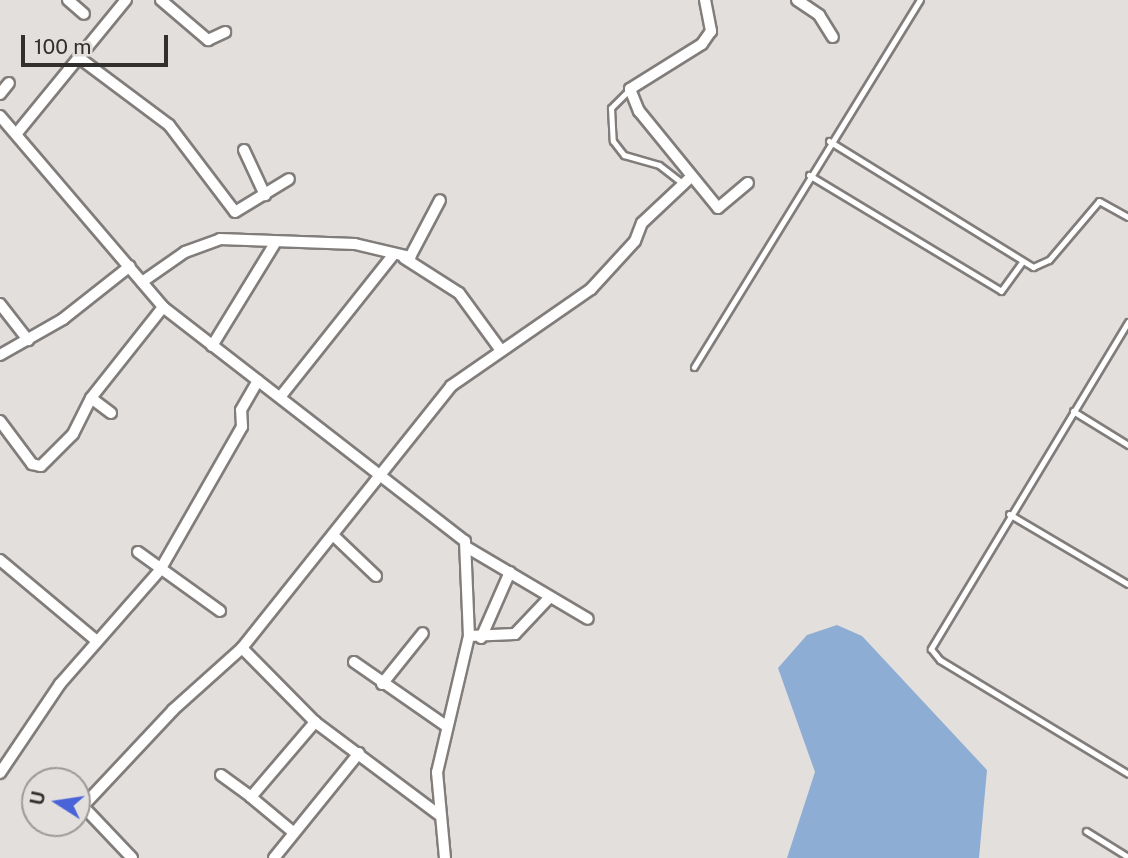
<!DOCTYPE html>
<html>
<head>
<meta charset="utf-8">
<style>
	body { margin:0 }
	#map { position:relative; width:1128px; height:858px; overflow:hidden; background:#e3dfdc; font-family:"Public Sans",sans-serif }
	div>[style] { position:absolute }
	.water>* { inset:0; background:#8eadd4 }
	.roads { filter:drop-shadow(2px 0 #817d7b) drop-shadow(-2px 0 #817d7b) drop-shadow(0 2px #817d7b) drop-shadow(0 -2px #817d7b) }
	.service>* { height:5px; margin:-2.5px; padding:0 2.5px; transform-origin:2.5px; border-radius:2.5px; background:#fff }
	.minor>* { height:10px; margin:-5px; padding:0 5px; transform-origin:5px; border-radius:5px; background:#fff }
	span { translate:-50% -50%; white-space:nowrap; text-align:center; line-height:1.15; -webkit-text-stroke:5px #e3dfdc; paint-order:stroke }
	.north { position:absolute; left:21px; top:767px; width:70px; height:70px; box-sizing:border-box; background:#e3dfdc; border:2px solid #9c9997; border-radius:50%; rotate:282deg; font-size:19px; font-weight:700; line-height:28px; text-align:center; color:#32302f }
	.north::after { content:''; display:block; margin:auto; width:24px; height:32px; background:#4964d8; clip-path:polygon(50% 0,100% 100%,50% 72%,0 100%) }
	.scale { position:absolute; left:21px; top:35px; width:147px; height:32px; box-sizing:border-box; border:4px solid #32302f; border-top:0; padding-left:9px; font-size:21px; line-height:24px; white-space:nowrap; color:#32302f; -webkit-text-stroke:5px #e3dfdc; paint-order:stroke }
</style>
</head>
<body>
<div id="map">
	<div class="water">
		<i style="clip-path:polygon(837px 625px,862px 636px,987px 770px,979px 858px,787px 858px,815px 772px,778px 668px,807px 635px)"></i>
	</div>
	<div class="roads">
		<div class="service">
			<i style="left:630px;top:89px;width:27px;rotate:135deg"></i>
			<i style="left:611px;top:108px;width:33px;rotate:87deg"></i>
			<i style="left:613px;top:141px;width:18px;rotate:52deg"></i>
			<i style="left:624px;top:155px;width:36px;rotate:16deg"></i>
			<i style="left:659px;top:165px;width:31px;rotate:38deg"></i>
			<i style="left:829px;top:141px;width:240px;rotate:31.7deg"></i>
			<i style="left:1033px;top:267px;width:17px;rotate:-24deg"></i>
			<i style="left:1049px;top:260px;width:77px;rotate:-49.7deg"></i>
			<i style="left:1099px;top:201px;width:33px;rotate:29deg"></i>
			<i style="left:809px;top:175px;width:224px;rotate:31.1deg"></i>
			<i style="left:1001px;top:291px;width:34px;rotate:-54deg"></i>
			<i style="left:1128px;top:322px;width:382px;rotate:121.1deg"></i>
			<i style="left:931px;top:649px;width:14px;rotate:51deg"></i>
			<i style="left:940px;top:660px;width:220px;rotate:31.2deg"></i>
			<i style="left:694px;top:367px;width:431px;rotate:-58.4deg"></i>
			<i style="left:1073px;top:411px;width:65px;rotate:31.7deg"></i>
			<i style="left:1009px;top:514px;width:138px;rotate:30.5deg"></i>
			<i style="left:1086px;top:831px;width:49px;rotate:31.8deg"></i>
		</div>
		<div class="minor">
			<i style="left:68px;top:0;width:21px;rotate:41deg"></i>
			<i style="left:161px;top:0;width:62px;rotate:40.4deg"></i>
			<i style="left:208px;top:40px;width:19px;rotate:-25deg"></i>
			<i style="left:705px;top:0;width:32px;rotate:79deg"></i>
			<i style="left:711px;top:31px;width:16px;rotate:125deg"></i>
			<i style="left:702px;top:44px;width:85px;rotate:148deg"></i>
			<i style="left:630px;top:89px;width:24px;rotate:68deg"></i>
			<i style="left:639px;top:111px;width:125px;rotate:50.8deg"></i>
			<i style="left:718px;top:208px;width:39px;rotate:-40deg"></i>
			<i style="left:797px;top:0;width:27px;rotate:34deg"></i>
			<i style="left:819px;top:15px;width:26px;rotate:58deg"></i>
			<i style="left:82px;top:60px;width:109px;rotate:36.8deg"></i>
			<i style="left:169px;top:125px;width:109px;rotate:52.8deg"></i>
			<i style="left:235px;top:212px;width:63px;rotate:-31.4deg"></i>
			<i style="left:0;top:94px;width:14px;rotate:-51deg"></i>
			<i style="left:0;top:116px;width:251px;rotate:49.5deg"></i>
			<i style="left:163px;top:307px;width:382px;rotate:37.8deg"></i>
			<i style="left:465px;top:541px;width:95px;rotate:87.6deg"></i>
			<i style="left:469px;top:636px;width:140px;rotate:103.2deg"></i>
			<i style="left:437px;top:772px;width:86px;rotate:84.7deg"></i>
			<i style="left:17px;top:133px;width:172px;rotate:-50.7deg"></i>
			<i style="left:244px;top:150px;width:50px;rotate:65deg"></i>
			<i style="left:404px;top:258px;width:65px;rotate:32.5deg"></i>
			<i style="left:459px;top:293px;width:69px;rotate:53.8deg"></i>
			<i style="left:142px;top:282px;width:52px;rotate:-34.9deg"></i>
			<i style="left:185px;top:252px;width:37px;rotate:-20deg"></i>
			<i style="left:220px;top:239px;width:135px;rotate:2.1deg"></i>
			<i style="left:355px;top:244px;width:57px;rotate:13.3deg"></i>
			<i style="left:410px;top:257px;width:64px;rotate:-62.2deg"></i>
			<i style="left:0;top:304px;width:46px;rotate:52.1deg"></i>
			<i style="left:212px;top:346px;width:119px;rotate:-58.5deg"></i>
			<i style="left:0;top:355px;width:73px;rotate:-29.7deg"></i>
			<i style="left:63px;top:319px;width:85px;rotate:-38.3deg"></i>
			<i style="left:281px;top:396px;width:181px;rotate:-51.5deg"></i>
			<i style="left:111px;top:413px;width:25px;rotate:-143deg"></i>
			<i style="left:91px;top:398px;width:116px;rotate:-51.6deg"></i>
			<i style="left:0;top:421px;width:54px;rotate:53.3deg"></i>
			<i style="left:32px;top:464px;width:9px;rotate:13deg"></i>
			<i style="left:41px;top:466px;width:45px;rotate:-45deg"></i>
			<i style="left:73px;top:434px;width:40px;rotate:-63.4deg"></i>
			<i style="left:334px;top:536px;width:58px;rotate:43.6deg"></i>
			<i style="left:468px;top:548px;width:139px;rotate:30.6deg"></i>
			<i style="left:138px;top:552px;width:101px;rotate:35.7deg"></i>
			<i style="left:0;top:560px;width:126px;rotate:39.9deg"></i>
			<i style="left:469px;top:636px;width:46px;rotate:-2.5deg"></i>
			<i style="left:515px;top:634px;width:50px;rotate:-46.6deg"></i>
			<i style="left:481px;top:638px;width:72px;rotate:-66.3deg"></i>
			<i style="left:242px;top:648px;width:104px;rotate:45.4deg"></i>
			<i style="left:315px;top:722px;width:154px;rotate:36.8deg"></i>
			<i style="left:354px;top:662px;width:112px;rotate:34.8deg"></i>
			<i style="left:382px;top:684px;width:65px;rotate:-51.2deg"></i>
			<i style="left:0;top:773px;width:107px;rotate:-56deg"></i>
			<i style="left:60px;top:684px;width:152px;rotate:-48.7deg"></i>
			<i style="left:160px;top:570px;width:165px;rotate:-60.2deg"></i>
			<i style="left:242px;top:427px;width:17px;rotate:-93deg"></i>
			<i style="left:241px;top:410px;width:34px;rotate:-60deg"></i>
			<i style="left:221px;top:775px;width:37px;rotate:36deg"></i>
			<i style="left:77px;top:800px;width:80px;rotate:46.5deg"></i>
			<i style="left:83px;top:806px;width:132px;rotate:-46.8deg"></i>
			<i style="left:173px;top:710px;width:93px;rotate:-41.9deg"></i>
			<i style="left:242px;top:648px;width:335px;rotate:-51.4deg"></i>
			<i style="left:451px;top:386px;width:170px;rotate:-34.7deg"></i>
			<i style="left:591px;top:289px;width:65px;rotate:-47.5deg"></i>
			<i style="left:635px;top:241px;width:19px;rotate:-69deg"></i>
			<i style="left:642px;top:223px;width:67px;rotate:-43.2deg"></i>
			<i style="left:293px;top:832px;width:55px;rotate:-140.2deg"></i>
			<i style="left:251px;top:797px;width:99px;rotate:-49.5deg"></i>
			<i style="left:274px;top:858px;width:135px;rotate:-51deg"></i>
		</div>
	</div>
	<div class="north">U</div>
	<div class="scale">100 m</div>
</div>
</body>
</html>
